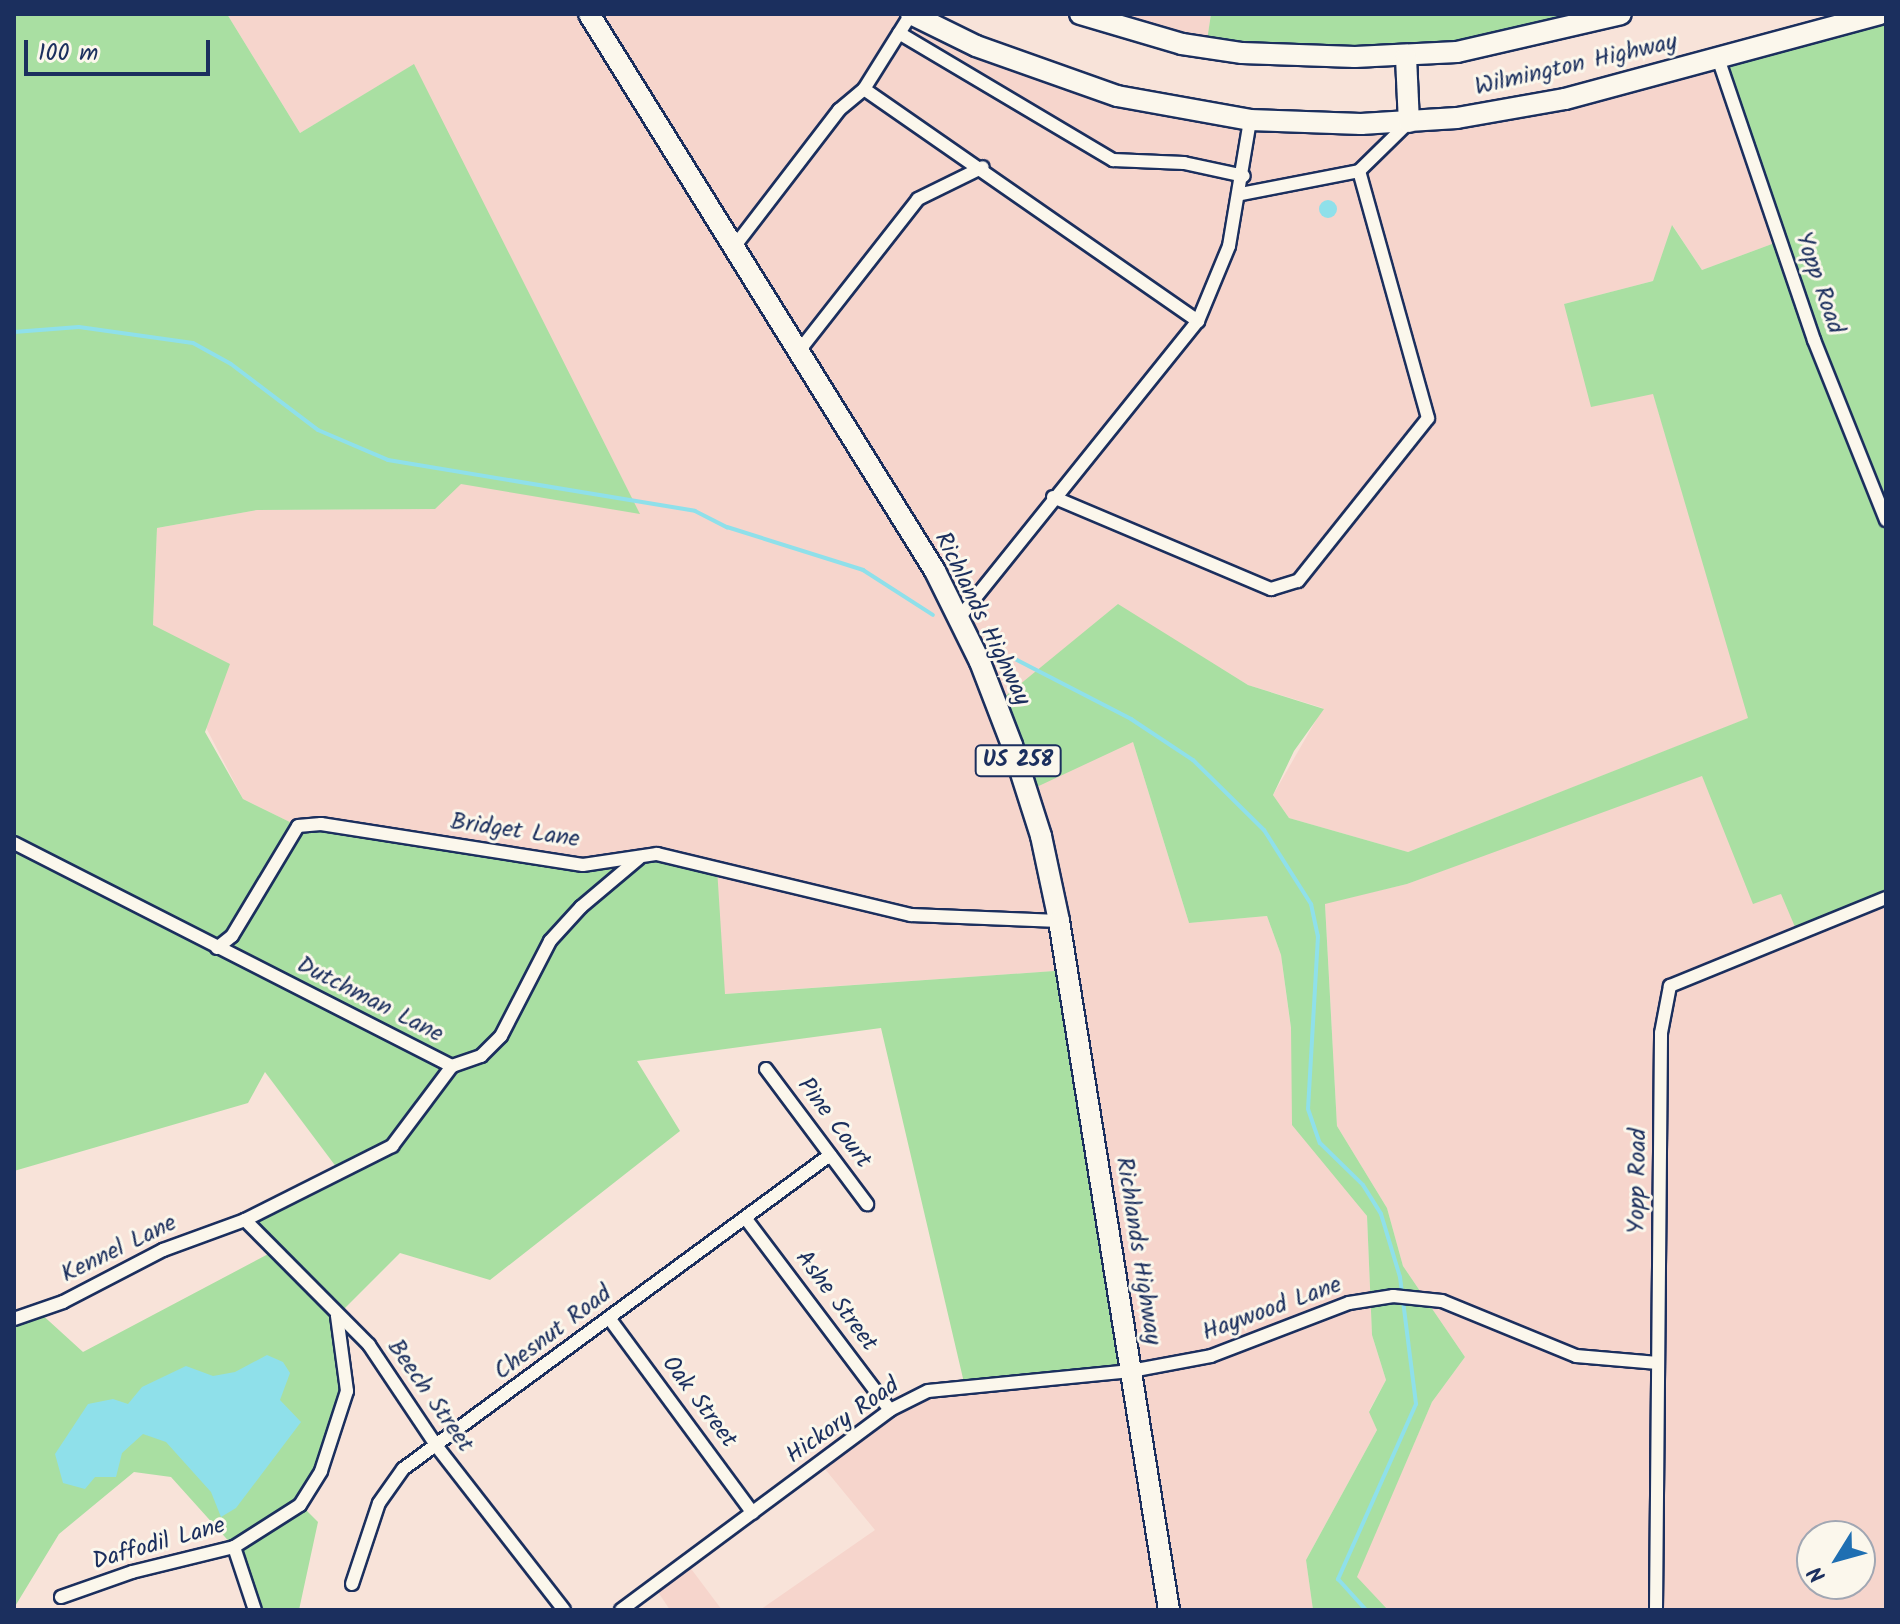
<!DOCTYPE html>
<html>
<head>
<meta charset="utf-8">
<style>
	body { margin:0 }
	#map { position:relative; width:1900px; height:1624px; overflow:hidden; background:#f8e3d9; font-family:Kalam,sans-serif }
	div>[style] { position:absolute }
	.built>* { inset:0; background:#f6d5cc }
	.green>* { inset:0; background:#a9dfa2 }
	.water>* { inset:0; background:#8fe0ea }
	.round { border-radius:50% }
	.stream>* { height:4px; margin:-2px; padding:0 2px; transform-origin:2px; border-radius:2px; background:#8fe0ea }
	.roads { filter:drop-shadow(2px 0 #1b2f5e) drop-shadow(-2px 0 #1b2f5e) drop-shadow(0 2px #1b2f5e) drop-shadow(0 -2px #1b2f5e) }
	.minor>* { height:12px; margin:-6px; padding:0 6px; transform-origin:6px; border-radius:6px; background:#fbf7ec }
	.primary>* { height:20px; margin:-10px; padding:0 10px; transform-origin:10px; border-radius:10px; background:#fbf7ec }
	span { translate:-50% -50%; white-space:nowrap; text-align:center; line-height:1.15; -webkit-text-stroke:6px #fbf7ec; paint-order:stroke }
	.shield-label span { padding:2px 6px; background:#fbf7ec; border:2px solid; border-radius:6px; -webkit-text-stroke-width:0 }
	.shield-label { font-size:22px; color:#1b2f5e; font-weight:700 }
	.street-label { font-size:24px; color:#1b2f5e }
	.frame { position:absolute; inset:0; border:16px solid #1b2f5e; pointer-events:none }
	.north { position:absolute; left:1796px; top:1520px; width:80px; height:80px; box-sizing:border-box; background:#fbf7ec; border:2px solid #a1a7b3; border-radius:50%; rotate:233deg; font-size:22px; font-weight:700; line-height:32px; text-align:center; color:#1b2f5e }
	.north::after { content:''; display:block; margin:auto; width:28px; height:36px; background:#1f6fb2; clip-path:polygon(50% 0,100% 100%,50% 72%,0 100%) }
	.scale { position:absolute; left:24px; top:40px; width:186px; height:36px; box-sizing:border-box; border:4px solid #1b2f5e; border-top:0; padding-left:10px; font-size:24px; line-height:28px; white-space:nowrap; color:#1b2f5e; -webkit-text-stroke:6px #fbf7ec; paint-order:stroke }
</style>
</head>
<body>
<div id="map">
	<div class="built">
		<i style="clip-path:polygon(227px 14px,911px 14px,1177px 109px,1409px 122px,1718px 58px,1780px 241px,1702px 270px,1673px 226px,1653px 281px,1564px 304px,1653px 393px,1749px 718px,1408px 852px,1289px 818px,1273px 795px,1323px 708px,1248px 685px,1118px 605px,1133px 742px,1189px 923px,1267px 916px,1281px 955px,1291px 1029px,1339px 1178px,1367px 1216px,1372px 1335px,1386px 1380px,1369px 1411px,1377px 1430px,1306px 1560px,1313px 1610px,760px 1610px,875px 1530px,820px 1463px,928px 1391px,1131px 1371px,1068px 970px,724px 994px,583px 865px,298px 826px,243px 799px,153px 625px,157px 528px,257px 510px,434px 509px,460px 483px,639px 513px,413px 65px,300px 133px)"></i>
		<i style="clip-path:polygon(1080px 14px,1211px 14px,1206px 47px)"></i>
		<i style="clip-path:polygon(evenodd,1886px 703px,1886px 1610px,1388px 1610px,1356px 1577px,1432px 1402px,1465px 1357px,1403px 1266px,1387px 1208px,1337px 1126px,1325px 903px,1407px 884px,1886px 703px,1812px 1536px,1860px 1536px,1860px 1584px,1812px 1584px,1812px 1536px)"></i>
		<i style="clip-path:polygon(686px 1562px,722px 1610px,670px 1610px,654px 1586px)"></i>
	</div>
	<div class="green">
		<i style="clip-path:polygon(14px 14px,227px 14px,300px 133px,414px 64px,640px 514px,461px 484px,435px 509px,257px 510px,157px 528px,153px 625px,230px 664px,205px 732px,243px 799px,298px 826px,583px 865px,657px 854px,717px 868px,725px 994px,1068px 970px,1131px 1371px,965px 1387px,881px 1028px,637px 1061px,680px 1131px,490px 1280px,400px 1253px,337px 1316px,347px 1391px,301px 1505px,318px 1522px,299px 1610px,255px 1610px,234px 1547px,171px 1477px,134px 1472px,59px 1534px,14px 1608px,14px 1319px,38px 1311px,83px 1352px,274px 1251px,245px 1220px,340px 1172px,265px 1072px,248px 1103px,14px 1171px)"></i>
		<i style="clip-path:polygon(1211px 14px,1584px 14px,1457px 52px,1206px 47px)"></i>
		<i style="clip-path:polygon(1886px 14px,1886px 898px,1798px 934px,1781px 894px,1753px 904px,1702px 776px,1407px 884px,1325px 904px,1337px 1126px,1387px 1208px,1403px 1266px,1465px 1357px,1432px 1402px,1357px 1577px,1388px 1610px,1313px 1610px,1306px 1560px,1377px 1430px,1369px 1412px,1386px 1380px,1372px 1335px,1367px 1216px,1292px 1125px,1291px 1028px,1281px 955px,1267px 916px,1189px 923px,1133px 742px,1028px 791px,997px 703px,1118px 604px,1248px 685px,1324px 709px,1294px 751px,1273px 795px,1289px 818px,1408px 852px,1748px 718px,1653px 394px,1591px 407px,1564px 304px,1653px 281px,1672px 225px,1702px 270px,1780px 241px,1718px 58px)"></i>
	</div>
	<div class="water">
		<i class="round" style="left:1319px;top:200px;width:18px;height:18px"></i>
		<i style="clip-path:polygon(267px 1355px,283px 1362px,290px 1373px,280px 1400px,301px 1422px,236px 1508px,221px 1517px,211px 1492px,166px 1442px,143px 1434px,122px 1453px,116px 1477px,95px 1477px,85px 1489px,63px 1483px,55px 1454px,88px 1404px,113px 1399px,128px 1404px,142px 1387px,186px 1366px,213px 1376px,235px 1372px)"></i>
	</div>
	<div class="stream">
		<i style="left:14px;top:332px;width:65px;rotate:-4.4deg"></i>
		<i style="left:79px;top:327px;width:115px;rotate:8deg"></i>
		<i style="left:193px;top:343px;width:43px;rotate:28.9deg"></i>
		<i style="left:231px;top:364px;width:109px;rotate:37.2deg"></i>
		<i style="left:318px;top:430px;width:76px;rotate:23.2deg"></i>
		<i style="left:388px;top:460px;width:311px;rotate:9.4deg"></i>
		<i style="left:695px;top:511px;width:36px;rotate:27deg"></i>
		<i style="left:727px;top:527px;width:143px;rotate:17.5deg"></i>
		<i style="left:863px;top:570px;width:83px;rotate:32.7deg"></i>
		<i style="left:1013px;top:658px;width:133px;rotate:27.3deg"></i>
		<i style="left:1131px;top:719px;width:74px;rotate:33.5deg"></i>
		<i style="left:1193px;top:760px;width:100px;rotate:44.6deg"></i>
		<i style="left:1264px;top:830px;width:88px;rotate:57.6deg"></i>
		<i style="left:1311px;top:904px;width:33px;rotate:78deg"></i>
		<i style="left:1318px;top:936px;width:173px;rotate:93.3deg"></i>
		<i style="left:1308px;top:1109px;width:36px;rotate:71deg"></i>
		<i style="left:1320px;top:1143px;width:60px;rotate:44.3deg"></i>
		<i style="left:1363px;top:1185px;width:34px;rotate:58deg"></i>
		<i style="left:1381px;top:1214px;width:66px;rotate:73.2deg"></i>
		<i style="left:1400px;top:1277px;width:128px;rotate:82.8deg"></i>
		<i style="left:1416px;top:1404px;width:192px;rotate:114deg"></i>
		<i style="left:1338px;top:1579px;width:42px;rotate:47.9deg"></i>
	</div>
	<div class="roads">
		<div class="minor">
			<i style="left:899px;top:33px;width:249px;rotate:30.7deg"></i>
			<i style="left:1113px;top:160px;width:71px;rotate:2.4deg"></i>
			<i style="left:1184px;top:163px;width:61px;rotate:12.2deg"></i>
			<i style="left:1718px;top:58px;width:298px;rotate:71.2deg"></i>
			<i style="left:1814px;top:340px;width:194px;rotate:68.2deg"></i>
			<i style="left:864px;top:89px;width:407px;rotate:34.8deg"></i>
			<i style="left:1241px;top:194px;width:120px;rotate:-11deg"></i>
			<i style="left:1359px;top:171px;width:70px;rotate:-44.4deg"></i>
			<i style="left:734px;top:247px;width:173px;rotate:-52.5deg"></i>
			<i style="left:839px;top:110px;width:33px;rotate:-40deg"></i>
			<i style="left:864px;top:89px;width:89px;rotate:-57.9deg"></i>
			<i style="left:799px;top:351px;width:193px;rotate:-51.9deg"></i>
			<i style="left:918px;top:199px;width:72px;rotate:-26.2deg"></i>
			<i style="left:1053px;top:497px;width:237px;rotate:22.9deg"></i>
			<i style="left:1271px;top:589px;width:28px;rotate:-17deg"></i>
			<i style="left:1298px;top:581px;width:208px;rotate:-51.4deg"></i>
			<i style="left:1428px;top:418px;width:256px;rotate:-105.6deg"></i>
			<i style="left:959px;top:618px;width:381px;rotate:-51.2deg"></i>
			<i style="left:1198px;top:321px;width:81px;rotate:-67.5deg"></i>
			<i style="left:1229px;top:246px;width:128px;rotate:-80.5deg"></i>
			<i style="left:14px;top:843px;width:492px;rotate:27deg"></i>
			<i style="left:452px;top:1066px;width:31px;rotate:-19deg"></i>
			<i style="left:481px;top:1056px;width:28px;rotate:-45deg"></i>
			<i style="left:501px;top:1036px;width:107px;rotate:-62.7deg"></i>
			<i style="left:550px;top:941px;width:46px;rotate:-47.6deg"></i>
			<i style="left:581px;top:907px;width:75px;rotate:-40.1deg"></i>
			<i style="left:217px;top:948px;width:19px;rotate:-39deg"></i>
			<i style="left:232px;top:936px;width:128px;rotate:-59deg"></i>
			<i style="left:298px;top:826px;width:23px;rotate:-5deg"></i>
			<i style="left:321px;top:824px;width:265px;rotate:8.9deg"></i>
			<i style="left:583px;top:865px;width:75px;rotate:-8.5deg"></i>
			<i style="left:657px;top:854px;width:261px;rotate:13.5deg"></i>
			<i style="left:911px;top:915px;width:148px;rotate:2.3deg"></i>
			<i style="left:766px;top:1069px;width:169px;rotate:53.2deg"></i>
			<i style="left:746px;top:1219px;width:239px;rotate:53deg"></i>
			<i style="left:245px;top:1220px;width:176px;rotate:45.2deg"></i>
			<i style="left:369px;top:1345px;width:124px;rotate:56.2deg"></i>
			<i style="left:438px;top:1448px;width:205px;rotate:52.1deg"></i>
			<i style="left:609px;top:1318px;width:242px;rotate:53.6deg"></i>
			<i style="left:14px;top:1319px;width:52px;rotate:-19.1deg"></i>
			<i style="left:63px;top:1302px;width:113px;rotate:-27.5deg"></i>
			<i style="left:163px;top:1250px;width:87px;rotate:-20.1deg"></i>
			<i style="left:245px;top:1220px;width:165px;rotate:-26.7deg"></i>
			<i style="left:392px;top:1146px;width:100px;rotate:-53.1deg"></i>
			<i style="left:234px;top:1547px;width:66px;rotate:71.6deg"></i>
			<i style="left:352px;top:1584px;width:85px;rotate:-71.6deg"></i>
			<i style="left:379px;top:1503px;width:42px;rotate:-54.8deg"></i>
			<i style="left:403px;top:1469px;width:530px;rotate:-36.33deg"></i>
			<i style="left:61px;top:1597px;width:75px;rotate:-19.4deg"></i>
			<i style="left:132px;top:1572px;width:105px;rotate:-13.8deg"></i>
			<i style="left:234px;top:1547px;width:78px;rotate:-32.5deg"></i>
			<i style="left:300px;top:1505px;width:40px;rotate:-58deg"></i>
			<i style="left:321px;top:1471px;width:84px;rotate:-72deg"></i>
			<i style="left:347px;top:1391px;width:76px;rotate:-97.6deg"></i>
			<i style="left:621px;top:1610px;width:335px;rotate:-36.6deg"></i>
			<i style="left:890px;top:1410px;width:42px;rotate:-26.6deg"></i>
			<i style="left:928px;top:1391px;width:204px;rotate:-5.6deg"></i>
			<i style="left:1131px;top:1371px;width:81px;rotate:-10.6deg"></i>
			<i style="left:1211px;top:1356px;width:148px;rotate:-21deg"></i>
			<i style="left:1349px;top:1303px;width:45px;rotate:-9deg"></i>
			<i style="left:1393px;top:1296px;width:49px;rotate:5.8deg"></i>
			<i style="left:1442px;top:1301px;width:145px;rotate:22.3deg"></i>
			<i style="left:1576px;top:1356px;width:82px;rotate:4.9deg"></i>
			<i style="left:1656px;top:1610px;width:577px;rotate:-89.5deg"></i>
			<i style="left:1661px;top:1033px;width:48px;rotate:-79.2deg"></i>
			<i style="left:1670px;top:986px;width:233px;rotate:-22.2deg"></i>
		</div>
		<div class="primary">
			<i style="left:589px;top:14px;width:656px;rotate:58.15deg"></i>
			<i style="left:935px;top:571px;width:102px;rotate:63.7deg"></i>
			<i style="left:980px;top:662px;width:89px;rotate:68.9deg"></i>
			<i style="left:1012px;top:745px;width:96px;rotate:72.3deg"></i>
			<i style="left:1041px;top:836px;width:87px;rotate:78deg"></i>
			<i style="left:1059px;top:921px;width:698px;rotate:80.93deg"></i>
			<i style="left:911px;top:14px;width:72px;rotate:26.2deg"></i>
			<i style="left:976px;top:46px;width:150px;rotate:19.5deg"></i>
			<i style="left:1117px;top:96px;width:135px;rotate:10.2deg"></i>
			<i style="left:1250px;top:120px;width:111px;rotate:2.1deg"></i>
			<i style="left:1361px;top:124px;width:96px;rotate:-3.6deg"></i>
			<i style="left:1457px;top:118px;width:110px;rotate:-10deg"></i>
			<i style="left:1565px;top:99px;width:326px;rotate:-15.1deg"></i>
			<i style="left:1080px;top:14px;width:106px;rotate:16.4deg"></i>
			<i style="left:1182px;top:44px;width:61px;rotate:8.5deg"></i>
			<i style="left:1242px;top:53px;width:113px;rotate:2deg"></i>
			<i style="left:1355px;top:57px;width:102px;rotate:-2.8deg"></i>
			<i style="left:1457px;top:52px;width:168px;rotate:-13deg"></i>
			<i style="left:1406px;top:57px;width:65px;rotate:87.4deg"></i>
		</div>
	</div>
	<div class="shield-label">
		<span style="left:1018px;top:761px">US 258</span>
	</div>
	<div class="street-label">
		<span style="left:1576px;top:65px;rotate:-13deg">Wilmington Highway</span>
		<span style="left:1819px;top:283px;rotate:71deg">Yopp Road</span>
		<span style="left:982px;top:619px;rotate:64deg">Richlands Highway</span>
		<span style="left:515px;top:831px;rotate:8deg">Bridget Lane</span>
		<span style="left:370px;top:1000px;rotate:27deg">Dutchman Lane</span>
		<span style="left:834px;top:1123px;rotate:53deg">Pine Court</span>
		<span style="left:1638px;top:1181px;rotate:-89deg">Yopp Road</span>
		<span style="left:119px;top:1249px;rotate:-26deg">Kennel Lane</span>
		<span style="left:1138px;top:1251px;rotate:81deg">Richlands Highway</span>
		<span style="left:836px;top:1301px;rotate:53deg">Ashe Street</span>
		<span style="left:1272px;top:1309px;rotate:-20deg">Haywood Lane</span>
		<span style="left:553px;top:1333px;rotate:-37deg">Chesnut Road</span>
		<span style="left:430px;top:1396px;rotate:55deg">Beech Street</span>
		<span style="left:699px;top:1402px;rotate:53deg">Oak Street</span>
		<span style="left:843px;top:1421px;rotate:-35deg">Hickory Road</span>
		<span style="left:159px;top:1544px;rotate:-16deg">Daffodil Lane</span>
	</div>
	<div class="frame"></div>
	<div class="north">N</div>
	<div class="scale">100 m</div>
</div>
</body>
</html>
